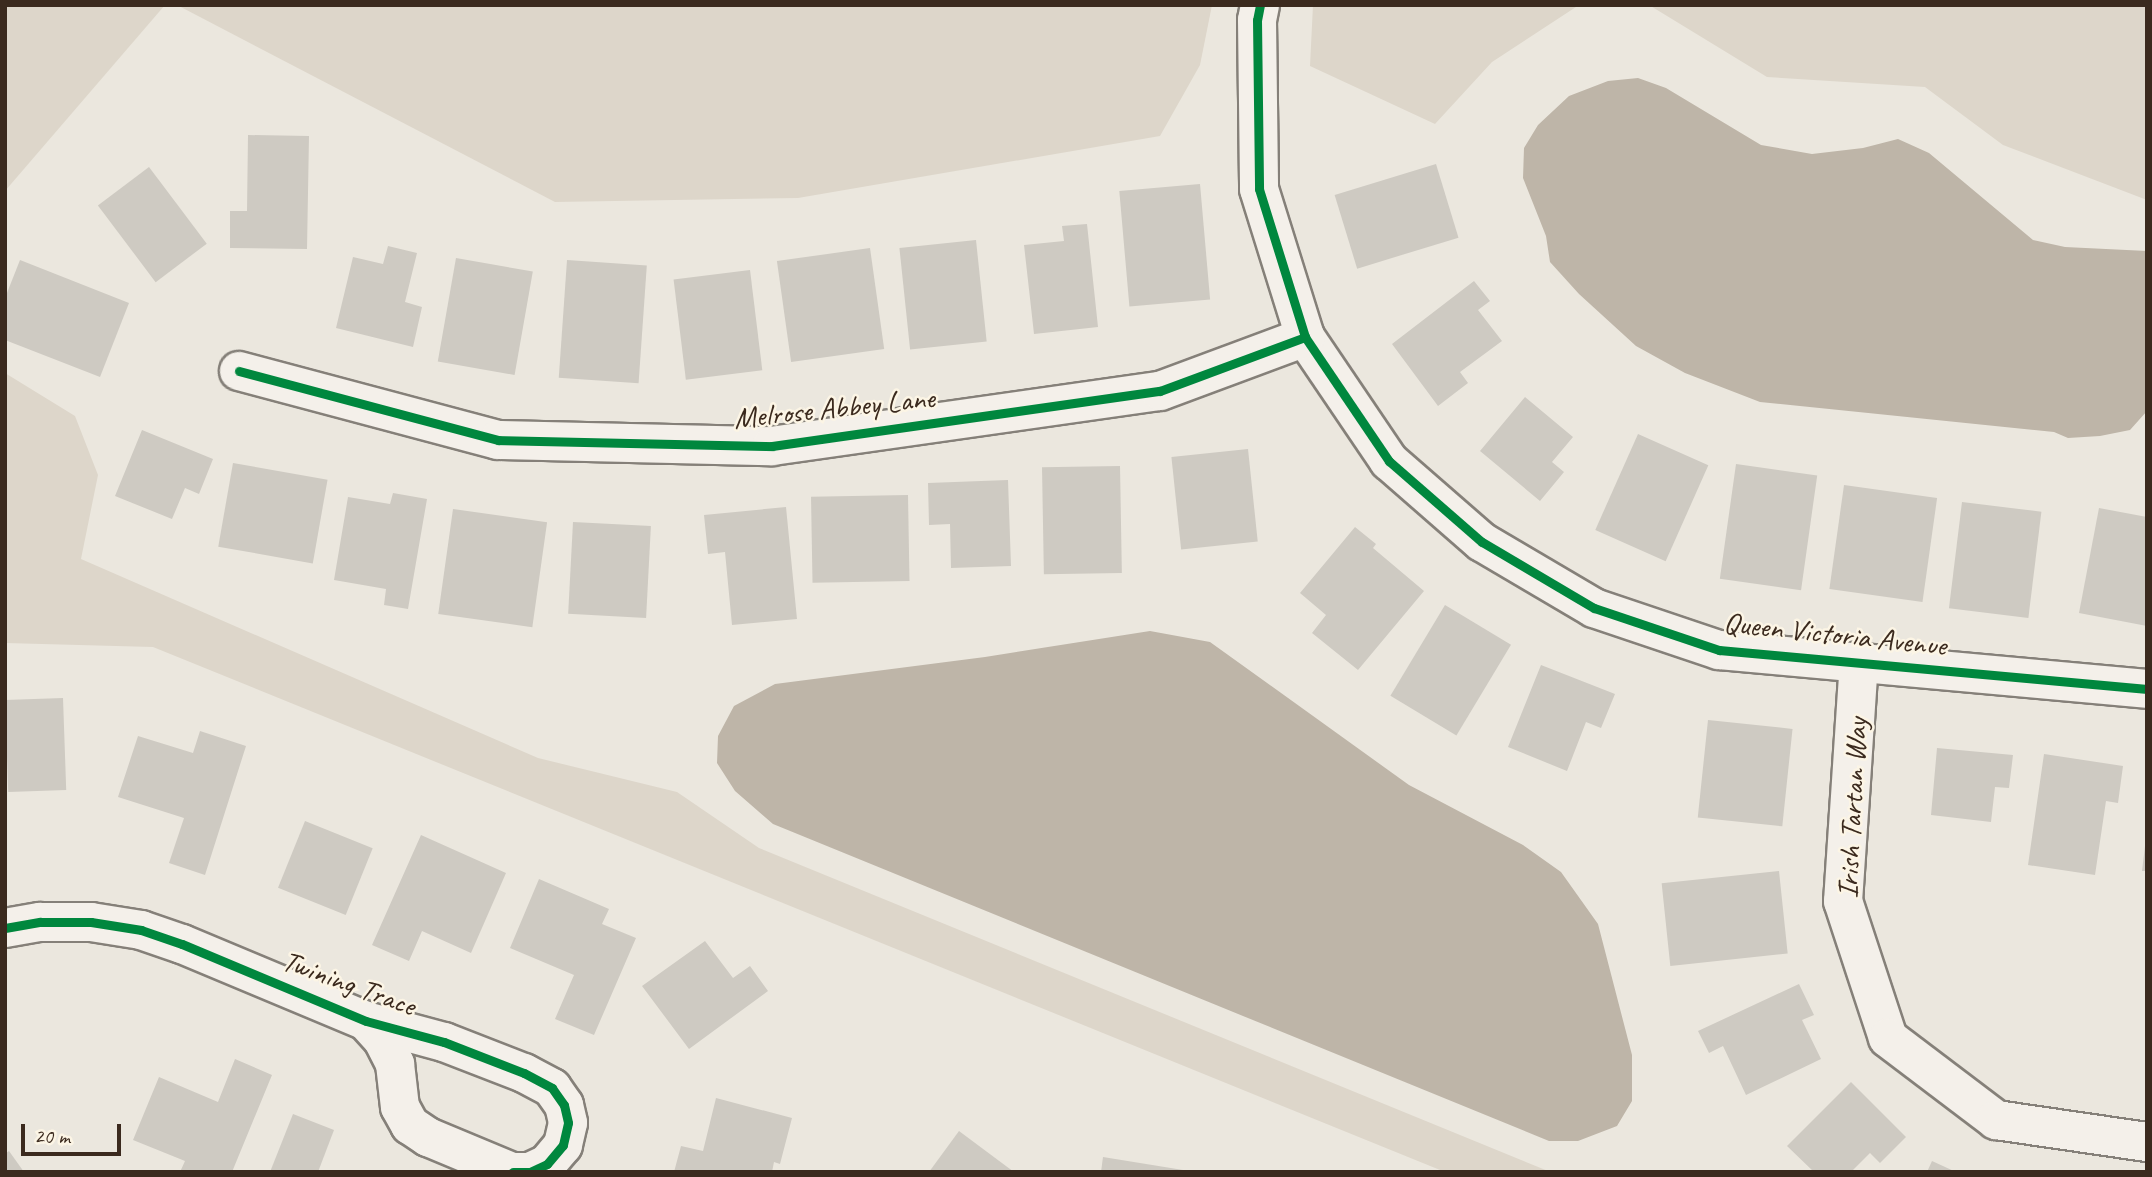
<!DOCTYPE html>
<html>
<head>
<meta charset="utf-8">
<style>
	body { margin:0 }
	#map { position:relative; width:2152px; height:1177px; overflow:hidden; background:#ebe7de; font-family:Caveat,sans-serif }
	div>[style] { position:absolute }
	.green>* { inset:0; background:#ddd6ca }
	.water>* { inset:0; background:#beb5a8 }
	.building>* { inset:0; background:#cecac2; transform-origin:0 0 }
	.roads { filter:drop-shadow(2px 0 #858079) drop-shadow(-2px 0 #858079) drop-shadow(0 2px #858079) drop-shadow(0 -2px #858079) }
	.minor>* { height:38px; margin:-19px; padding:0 19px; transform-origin:19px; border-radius:19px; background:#f4f0ea }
	.cycleway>* { height:9px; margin:-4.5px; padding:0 4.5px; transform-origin:4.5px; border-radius:4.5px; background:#00873e }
	span { translate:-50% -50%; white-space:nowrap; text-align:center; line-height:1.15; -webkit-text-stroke:5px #fcf5e5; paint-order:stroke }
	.street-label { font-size:30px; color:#3b2a1e }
	.frame { position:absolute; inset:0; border:7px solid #3b2a1e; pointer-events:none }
	.scale { position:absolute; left:21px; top:1124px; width:100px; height:32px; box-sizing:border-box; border:4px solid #3b2a1e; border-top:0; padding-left:9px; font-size:21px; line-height:24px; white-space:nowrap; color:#3b2a1e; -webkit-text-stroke:5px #fcf5e5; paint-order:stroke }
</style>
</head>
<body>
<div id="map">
	<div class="green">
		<i style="clip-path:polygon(5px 5px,165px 5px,5px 191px)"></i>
		<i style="clip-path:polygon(177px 5px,1212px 5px,1200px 65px,1160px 136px,798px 198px,555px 202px)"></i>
		<i style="clip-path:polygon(1313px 5px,1579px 5px,1492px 62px,1435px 124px,1310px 66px)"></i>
		<i style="clip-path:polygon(1649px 5px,2147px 5px,2147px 200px,2003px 145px,1925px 87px,1767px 77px)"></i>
		<i style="clip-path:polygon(5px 373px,75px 416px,98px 475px,81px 559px,538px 758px,677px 792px,759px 848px,1548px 1171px,1591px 1172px,1445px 1172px,153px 647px,5px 643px)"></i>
	</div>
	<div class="water">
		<i style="clip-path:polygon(1638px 78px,1666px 88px,1761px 145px,1812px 154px,1863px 148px,1898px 139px,1929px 153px,2033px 240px,2065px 247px,2147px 251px,2147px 411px,2130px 430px,2100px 436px,2068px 438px,2054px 432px,1760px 402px,1685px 373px,1636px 346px,1579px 294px,1550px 262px,1546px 236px,1523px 178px,1524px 148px,1538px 125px,1569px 96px,1608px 81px)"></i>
		<i style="clip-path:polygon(1150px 631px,1210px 642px,1409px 785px,1523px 845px,1561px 872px,1598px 924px,1632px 1055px,1632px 1101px,1617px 1126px,1578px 1141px,1549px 1141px,773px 824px,735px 791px,717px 763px,718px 736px,734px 706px,775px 684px,985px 657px)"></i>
	</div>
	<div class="building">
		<i style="clip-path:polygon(248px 135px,309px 136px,307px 249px,230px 248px,230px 211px,247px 211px)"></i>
		<i style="left:1436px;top:164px;width:77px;height:106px;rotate:73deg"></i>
		<i style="left:149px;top:167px;width:96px;height:64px;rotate:53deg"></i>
		<i style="left:1200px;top:184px;width:116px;height:81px;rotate:85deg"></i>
		<i style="clip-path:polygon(1087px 224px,1098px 327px,1034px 334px,1024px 245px,1064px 241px,1062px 226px)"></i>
		<i style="left:976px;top:240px;width:102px;height:77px;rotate:84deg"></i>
		<i style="clip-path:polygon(388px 246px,417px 253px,405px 302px,422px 307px,413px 347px,336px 328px,353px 257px,383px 264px)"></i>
		<i style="left:870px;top:248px;width:102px;height:94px;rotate:82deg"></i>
		<i style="left:456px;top:258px;width:78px;height:105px;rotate:10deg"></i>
		<i style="clip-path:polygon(20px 260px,129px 303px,100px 377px,5px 340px,5px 298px)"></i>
		<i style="left:567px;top:260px;width:80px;height:118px;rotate:4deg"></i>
		<i style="left:750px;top:270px;width:101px;height:77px;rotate:83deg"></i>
		<i style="clip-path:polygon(1474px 281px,1490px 301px,1478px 310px,1502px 341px,1460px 372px,1468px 383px,1438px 406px,1392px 344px)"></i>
		<i style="clip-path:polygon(1525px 397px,1573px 437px,1552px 462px,1564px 472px,1540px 501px,1480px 451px)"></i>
		<i style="clip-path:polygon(142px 430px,213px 459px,199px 494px,185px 488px,172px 519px,115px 496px)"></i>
		<i style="left:1638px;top:434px;width:77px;height:105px;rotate:24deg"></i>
		<i style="left:1248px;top:449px;width:93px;height:77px;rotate:84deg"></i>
		<i style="left:233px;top:463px;width:96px;height:85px;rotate:10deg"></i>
		<i style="left:1736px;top:464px;width:82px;height:116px;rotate:8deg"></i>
		<i style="left:1120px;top:466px;width:107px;height:78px;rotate:89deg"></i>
		<i style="clip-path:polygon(1008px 480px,1011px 566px,951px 568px,950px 524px,929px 525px,928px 483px)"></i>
		<i style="left:1844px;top:485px;width:94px;height:105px;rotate:8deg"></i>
		<i style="clip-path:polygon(393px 493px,427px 499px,408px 609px,384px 605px,386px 589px,334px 580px,348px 497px,390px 504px)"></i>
		<i style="left:908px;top:495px;width:86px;height:97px;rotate:89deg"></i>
		<i style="left:1962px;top:502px;width:80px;height:107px;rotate:7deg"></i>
		<i style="clip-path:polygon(786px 507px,797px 619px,732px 625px,725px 552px,708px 554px,704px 515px)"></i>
		<i style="clip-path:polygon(2099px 508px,2147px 517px,2147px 626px,2079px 613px)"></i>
		<i style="left:453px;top:509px;width:95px;height:106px;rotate:8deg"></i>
		<i style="left:573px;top:522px;width:78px;height:92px;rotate:3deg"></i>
		<i style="clip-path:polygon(1355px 527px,1376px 544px,1373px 548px,1424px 591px,1358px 670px,1312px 633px,1326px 615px,1300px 593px)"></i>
		<i style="left:1445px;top:605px;width:77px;height:106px;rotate:31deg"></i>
		<i style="clip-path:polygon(1541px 665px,1615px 694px,1601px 728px,1586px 722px,1567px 771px,1508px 747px)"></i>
		<i style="left:63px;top:698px;width:92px;height:58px;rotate:88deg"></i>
		<i style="left:1708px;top:720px;width:85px;height:98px;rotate:6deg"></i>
		<i style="clip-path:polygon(200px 731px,246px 746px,205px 875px,169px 863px,184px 818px,118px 797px,138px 736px,193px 753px)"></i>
		<i style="clip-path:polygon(1937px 748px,2013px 755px,2009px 788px,1995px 787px,1991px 822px,1931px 815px)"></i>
		<i style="clip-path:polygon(2044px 754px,2123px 766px,2118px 803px,2106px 801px,2095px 875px,2028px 865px)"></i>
		<i style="left:305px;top:821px;width:73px;height:72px;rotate:22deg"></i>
		<i style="clip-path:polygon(421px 835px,506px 873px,471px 953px,422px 931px,409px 961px,372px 945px)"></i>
		<i style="clip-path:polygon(2145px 846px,2147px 847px,2147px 871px,2142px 871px)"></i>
		<i style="left:1779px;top:871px;width:83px;height:118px;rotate:84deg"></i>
		<i style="clip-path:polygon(539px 879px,609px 909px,602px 924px,636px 938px,594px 1035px,555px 1019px,574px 975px,510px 948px)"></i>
		<i style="clip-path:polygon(705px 941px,733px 978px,750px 966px,768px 991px,689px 1049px,642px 986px)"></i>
		<i style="clip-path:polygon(1799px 984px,1814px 1015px,1802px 1020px,1821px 1059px,1746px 1095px,1723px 1046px,1709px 1053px,1698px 1031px)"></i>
		<i style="clip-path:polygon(235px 1059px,272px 1075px,232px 1172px,180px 1172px,185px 1161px,133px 1140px,159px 1077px,218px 1102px)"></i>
		<i style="clip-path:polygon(1851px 1082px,1906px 1137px,1880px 1163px,1870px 1153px,1851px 1172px,1814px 1172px,1787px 1146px)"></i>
		<i style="clip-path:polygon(716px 1098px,792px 1118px,780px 1164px,774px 1162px,772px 1172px,674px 1172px,681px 1146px,703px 1151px)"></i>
		<i style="clip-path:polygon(293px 1114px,334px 1130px,318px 1172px,270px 1172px)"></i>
		<i style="clip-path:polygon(959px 1131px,1014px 1172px,929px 1172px)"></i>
		<i style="clip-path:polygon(9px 1151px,24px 1172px,5px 1172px,5px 1154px)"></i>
		<i style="clip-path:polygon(1103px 1157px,1183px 1170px,1183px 1172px,1101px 1172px)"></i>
		<i style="clip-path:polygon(1932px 1161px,1956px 1172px,1927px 1172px)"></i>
	</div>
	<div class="roads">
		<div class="minor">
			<i style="left:1260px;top:5px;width:15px;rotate:101deg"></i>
			<i style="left:1257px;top:20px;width:169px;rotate:89.3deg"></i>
			<i style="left:1259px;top:189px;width:155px;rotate:72.7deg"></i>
			<i style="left:1305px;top:337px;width:150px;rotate:55.9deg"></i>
			<i style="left:1389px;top:461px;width:123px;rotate:41.1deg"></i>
			<i style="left:1482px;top:542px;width:130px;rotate:30.5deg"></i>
			<i style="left:1594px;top:608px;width:132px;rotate:18.6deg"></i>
			<i style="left:1719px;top:650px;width:430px;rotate:5.2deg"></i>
			<i style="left:239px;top:371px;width:268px;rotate:14.9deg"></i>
			<i style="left:498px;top:440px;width:274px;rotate:1.3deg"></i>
			<i style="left:772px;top:446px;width:392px;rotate:-8.1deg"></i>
			<i style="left:1160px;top:391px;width:155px;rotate:-20.4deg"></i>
			<i style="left:1859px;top:661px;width:241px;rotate:93.8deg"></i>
			<i style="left:1843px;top:901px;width:144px;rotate:71.8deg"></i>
			<i style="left:1888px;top:1038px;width:136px;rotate:37.2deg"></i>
			<i style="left:1996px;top:1120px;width:153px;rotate:8.3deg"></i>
			<i style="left:5px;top:928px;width:36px;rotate:-10deg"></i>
			<i style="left:40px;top:922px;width:51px"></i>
			<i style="left:91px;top:922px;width:51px;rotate:9.1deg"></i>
			<i style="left:141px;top:930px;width:43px;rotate:18.9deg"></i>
			<i style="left:182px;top:944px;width:199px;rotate:22.7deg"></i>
			<i style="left:366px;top:1021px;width:81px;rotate:15.1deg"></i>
			<i style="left:444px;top:1042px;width:86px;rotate:21.2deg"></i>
			<i style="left:524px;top:1073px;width:32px;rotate:28deg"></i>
			<i style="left:552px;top:1088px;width:21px;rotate:55deg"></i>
			<i style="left:564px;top:1105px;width:18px;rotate:77deg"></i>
			<i style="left:568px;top:1123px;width:23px;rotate:103deg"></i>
			<i style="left:563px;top:1145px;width:25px;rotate:130deg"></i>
			<i style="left:547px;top:1164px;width:19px;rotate:155deg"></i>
			<i style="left:530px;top:1172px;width:17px;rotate:180deg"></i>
			<i style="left:366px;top:1021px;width:25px;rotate:48deg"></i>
			<i style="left:383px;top:1040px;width:27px;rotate:63deg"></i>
			<i style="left:395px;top:1064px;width:43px;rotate:83.4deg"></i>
			<i style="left:400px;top:1107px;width:21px;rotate:61deg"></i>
			<i style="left:410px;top:1125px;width:22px;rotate:34deg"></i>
			<i style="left:428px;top:1137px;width:91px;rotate:22.6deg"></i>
		</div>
	</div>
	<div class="cycleway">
		<i style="left:1260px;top:5px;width:15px;rotate:101deg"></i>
		<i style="left:1257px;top:20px;width:169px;rotate:89.3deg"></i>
		<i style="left:1259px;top:189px;width:155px;rotate:72.7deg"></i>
		<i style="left:1305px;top:337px;width:150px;rotate:55.9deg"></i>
		<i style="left:1389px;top:461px;width:123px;rotate:41.1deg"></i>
		<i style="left:1482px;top:542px;width:130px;rotate:30.5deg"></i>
		<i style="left:1594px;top:608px;width:132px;rotate:18.6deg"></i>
		<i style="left:1719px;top:650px;width:430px;rotate:5.2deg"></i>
		<i style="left:239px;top:371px;width:268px;rotate:14.9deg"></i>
		<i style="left:498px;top:440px;width:274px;rotate:1.3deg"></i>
		<i style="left:772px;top:446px;width:392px;rotate:-8.1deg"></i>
		<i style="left:1160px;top:391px;width:155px;rotate:-20.4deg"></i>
		<i style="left:5px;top:928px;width:36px;rotate:-10deg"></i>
		<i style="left:40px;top:922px;width:51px"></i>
		<i style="left:91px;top:922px;width:51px;rotate:9.1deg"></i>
		<i style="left:141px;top:930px;width:43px;rotate:18.9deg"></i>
		<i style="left:182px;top:944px;width:199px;rotate:22.7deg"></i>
		<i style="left:366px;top:1021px;width:81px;rotate:15.1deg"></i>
		<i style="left:444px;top:1042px;width:86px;rotate:21.2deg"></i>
		<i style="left:524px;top:1073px;width:32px;rotate:28deg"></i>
		<i style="left:552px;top:1088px;width:21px;rotate:55deg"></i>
		<i style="left:564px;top:1105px;width:18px;rotate:77deg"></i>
		<i style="left:568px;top:1123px;width:23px;rotate:103deg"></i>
		<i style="left:563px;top:1145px;width:25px;rotate:130deg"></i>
		<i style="left:547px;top:1164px;width:19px;rotate:155deg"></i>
		<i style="left:530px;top:1172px;width:17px;rotate:180deg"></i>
	</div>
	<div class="street-label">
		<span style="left:834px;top:408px;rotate:-6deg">Melrose Abbey Lane</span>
		<span style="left:1835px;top:634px;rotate:6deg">Queen Victoria Avenue</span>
		<span style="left:1852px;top:808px;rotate:-87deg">Irish Tartan Way</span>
		<span style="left:349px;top:983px;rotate:20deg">Twining Trace</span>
	</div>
	<div class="frame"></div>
	<div class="scale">20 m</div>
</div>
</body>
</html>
